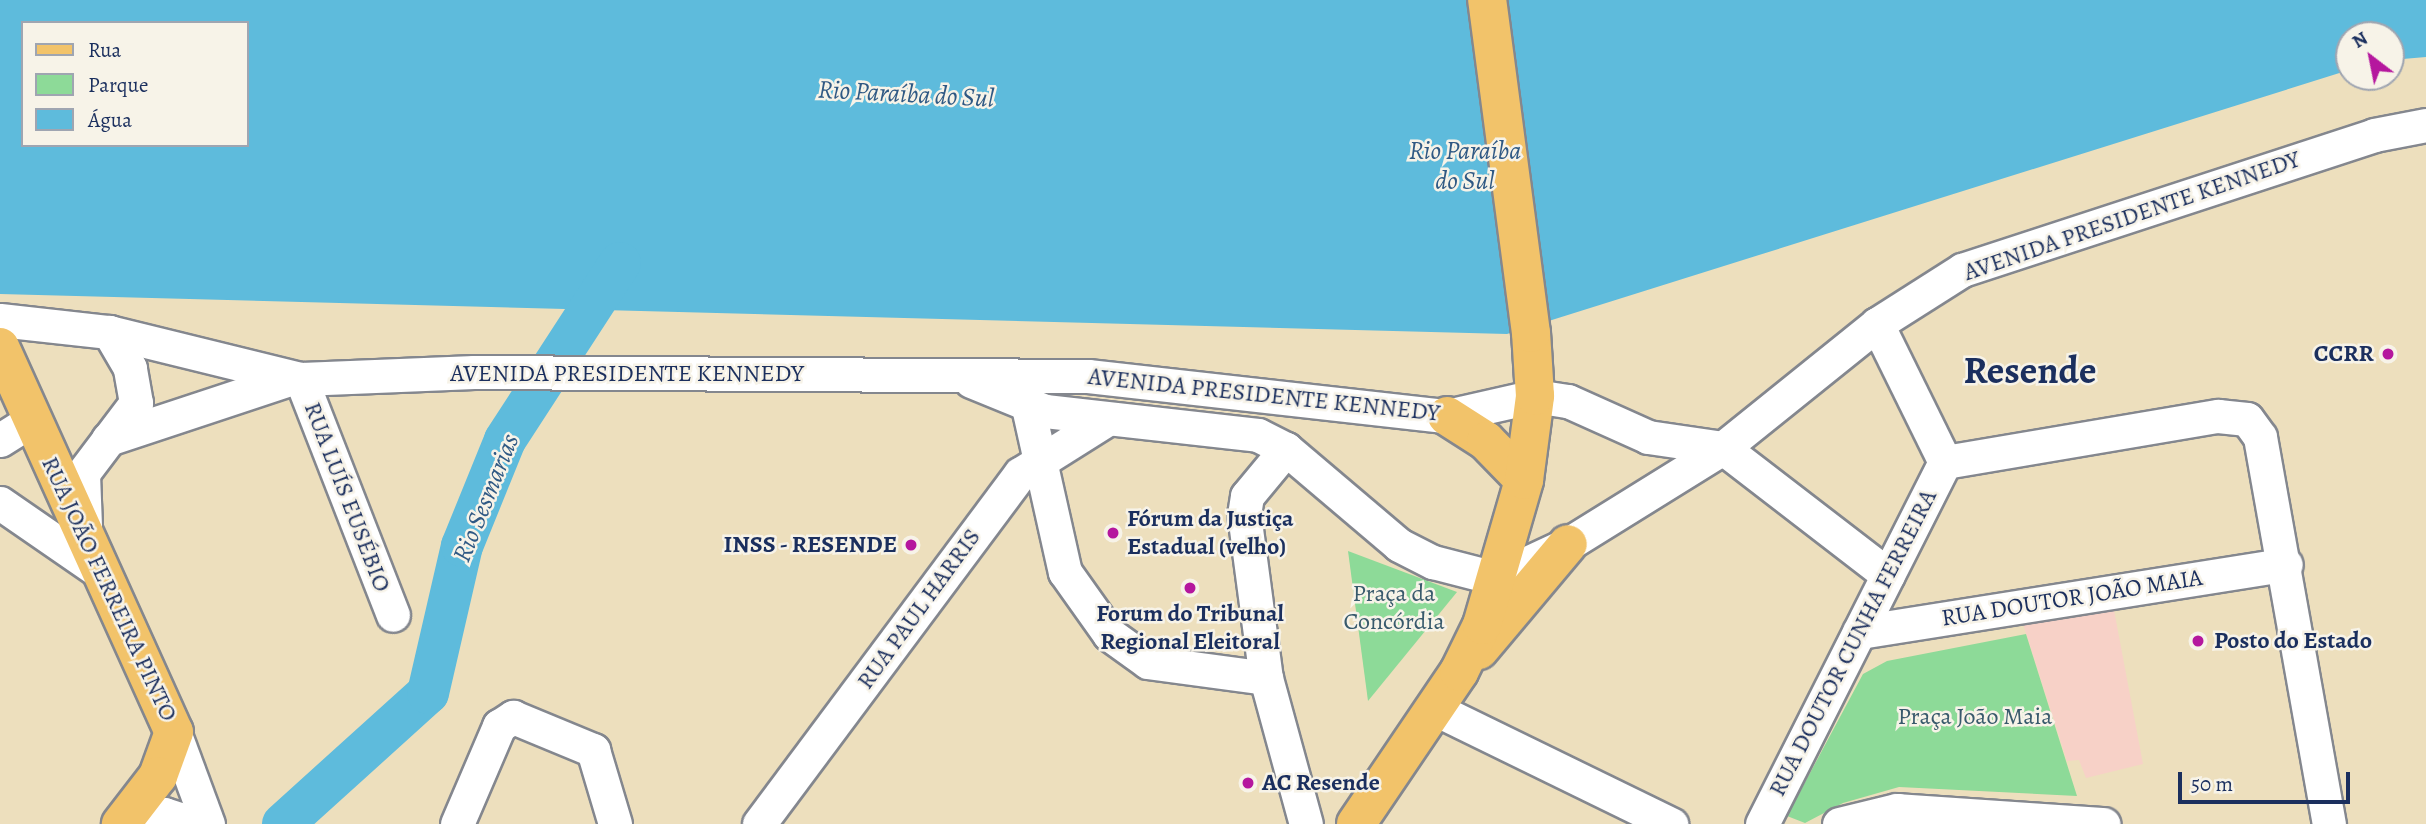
<!DOCTYPE html>
<html>
<head>
<meta charset="utf-8">
<style>
	body { margin:0 }
	#map { position:relative; width:2426px; height:824px; overflow:hidden; background:#eddfbd; font-family:Alegreya,serif }
	div>[style] { position:absolute }
	.built>* { inset:0; background:#f7d1c7 }
	.green>* { inset:0; background:#8dda98 }
	.water>* { inset:0; background:#5ebbdc }
	.river>* { height:42px; margin:-21px; padding:0 21px; transform-origin:21px; border-radius:21px; background:#5ebbdc }
	.roads { filter:drop-shadow(2px 0 #84878e) drop-shadow(-2px 0 #84878e) drop-shadow(0 2px #84878e) drop-shadow(0 -2px #84878e) }
	.minor>* { height:33px; margin:-16.5px; padding:0 16.5px; transform-origin:16.5px; border-radius:16.5px; background:#fff }
	.major>* { height:38px; margin:-19px; padding:0 19px; transform-origin:19px; border-radius:19px; background:#f2c36a }
	.dots>* { width:19px; height:19px; translate:-50% -50%; box-sizing:border-box; border:4px solid #f7f3e8; border-radius:50% }
	span { translate:-50% -50%; white-space:nowrap; text-align:center; line-height:1.15; -webkit-text-stroke:5px #f7f3e8; paint-order:stroke }
	.street-label { font-size:24px; color:#1b2f5e }
	.poi-label { font-size:24px; color:#1b2f5e; font-weight:700 }
	.right { translate:-100% -50%; text-align:right }
	.left { translate:0 -50%; text-align:left }
	.park-label { font-size:24px; color:#385a6c }
	.water-label { font-size:26px; color:#2f5984; font-style:italic }
	.town-label { font-size:38px; color:#1b2f5e; font-weight:700 }
	.legend { position:absolute; left:21px; top:21px; width:228px; height:126px; box-sizing:border-box; background:#f7f3e8; border:2px solid #9fa5b1; margin:0; padding:9px 12px; list-style:none; font-size:21px; color:#1b2f5e }
	.legend li { display:flex; align-items:center; gap:14px; height:35px }
	.legend b { width:35px; border:2px solid #9fa5b1 }
	.north { position:absolute; left:2335px; top:21px; width:70px; height:70px; box-sizing:border-box; background:#f7f3e8; border:2px solid #9fa5b1; border-radius:50%; rotate:328deg; font-size:19px; font-weight:700; line-height:28px; text-align:center; color:#1b2f5e }
	.north::after { content:''; display:block; margin:auto; width:24px; height:32px; background:#b5179e; clip-path:polygon(50% 0,100% 100%,50% 72%,0 100%) }
	.scale { position:absolute; left:2178px; top:772px; width:172px; height:32px; box-sizing:border-box; border:4px solid #1b2f5e; border-top:0; padding-left:9px; font-size:21px; line-height:24px; white-space:nowrap; color:#1b2f5e; -webkit-text-stroke:5px #f7f3e8; paint-order:stroke }
</style>
</head>
<body>
<div id="map">
	<div class="built">
		<i style="clip-path:polygon(2114px 610px,2143px 764px,2086px 778px,2079px 760px,2067px 761px,2023px 624px)"></i>
	</div>
	<div class="green">
		<i style="clip-path:polygon(1348px 551px,1457px 592px,1368px 701px)"></i>
		<i style="clip-path:polygon(2026px 634px,2077px 796px,1899px 787px,1843px 803px,1805px 823px,1787px 816px,1863px 674px,1887px 661px)"></i>
	</div>
	<div class="water">
		<i style="clip-path:polygon(evenodd,0 0,2426px 0,2426px 57px,2391px 60px,2391px 35px,2349px 35px,2349px 70px,1507px 334px,0 294px,0 0,23px 23px,247px 23px,247px 145px,23px 145px,23px 23px)"></i>
	</div>
	<div class="river">
		<i style="left:283px;top:824px;width:195px;rotate:-42.1deg"></i>
		<i style="left:428px;top:693px;width:151px;rotate:-77deg"></i>
		<i style="left:462px;top:546px;width:114px;rotate:-67.9deg"></i>
		<i style="left:505px;top:440px;width:211px;rotate:-57deg"></i>
	</div>
	<div class="roads">
		<div class="minor">
			<i style="left:0;top:320px;width:110px;rotate:6.3deg"></i>
			<i style="left:109px;top:332px;width:198px;rotate:13.8deg"></i>
			<i style="left:301px;top:379px;width:173px;rotate:-2.3deg"></i>
			<i style="left:474px;top:372px;width:614px;rotate:0.37deg"></i>
			<i style="left:1088px;top:376px;width:361px;rotate:6.4deg"></i>
			<i style="left:1447px;top:416px;width:90px;rotate:-12.8deg"></i>
			<i style="left:1535px;top:396px;width:33px;rotate:9deg"></i>
			<i style="left:1568px;top:401px;width:88px;rotate:24.2deg"></i>
			<i style="left:1648px;top:437px;width:76px;rotate:8.3deg"></i>
			<i style="left:1877px;top:324px;width:154px;rotate:63.8deg"></i>
			<i style="left:301px;top:379px;width:253px;rotate:68.7deg"></i>
			<i style="left:971px;top:381px;width:80px;rotate:22.1deg"></i>
			<i style="left:1045px;top:411px;width:214px;rotate:6.4deg"></i>
			<i style="left:1258px;top:435px;width:31px;rotate:27deg"></i>
			<i style="left:1286px;top:449px;width:148px;rotate:40.3deg"></i>
			<i style="left:1399px;top:545px;width:38px;rotate:27deg"></i>
			<i style="left:1433px;top:562px;width:64px;rotate:14.5deg"></i>
			<i style="left:1495px;top:578px;width:81px;rotate:-25deg"></i>
			<i style="left:1568px;top:544px;width:182px;rotate:-31.8deg"></i>
			<i style="left:1723px;top:448px;width:198px;rotate:-38.8deg"></i>
			<i style="left:1877px;top:324px;width:101px;rotate:-32.4deg"></i>
			<i style="left:1962px;top:270px;width:434px;rotate:-18.1deg"></i>
			<i style="left:2374px;top:135px;width:53px;rotate:-10.9deg"></i>
			<i style="left:1028px;top:407px;width:169px;rotate:77.4deg"></i>
			<i style="left:1065px;top:572px;width:76px;rotate:54.6deg"></i>
			<i style="left:1109px;top:634px;width:48px;rotate:35.7deg"></i>
			<i style="left:1148px;top:662px;width:119px;rotate:7.7deg"></i>
			<i style="left:108px;top:439px;width:194px;rotate:-18.3deg"></i>
			<i style="left:0;top:440px;width:38px;rotate:-32deg"></i>
			<i style="left:1723px;top:448px;width:208px;rotate:37.6deg"></i>
			<i style="left:1286px;top:449px;width:61px;rotate:129.7deg"></i>
			<i style="left:1247px;top:496px;width:18px;rotate:99deg"></i>
			<i style="left:1244px;top:514px;width:165px;rotate:82.4deg"></i>
			<i style="left:1266px;top:678px;width:151px;rotate:74.7deg"></i>
			<i style="left:1945px;top:462px;width:277px;rotate:-9.6deg"></i>
			<i style="left:2218px;top:416px;width:29px;rotate:6deg"></i>
			<i style="left:2247px;top:419px;width:22px;rotate:54deg"></i>
			<i style="left:2260px;top:437px;width:393px;rotate:79.9deg"></i>
			<i style="left:0;top:503px;width:125px;rotate:34.6deg"></i>
			<i style="left:85px;top:526px;width:53px;rotate:-92.2deg"></i>
			<i style="left:83px;top:473px;width:88px;rotate:-52.9deg"></i>
			<i style="left:136px;top:403px;width:36px;rotate:-100deg"></i>
			<i style="left:130px;top:368px;width:42px;rotate:-120.3deg"></i>
			<i style="left:1859px;top:632px;width:432px;rotate:-9deg"></i>
			<i style="left:1435px;top:709px;width:263px;rotate:26deg"></i>
			<i style="left:174px;top:732px;width:98px;rotate:69.7deg"></i>
			<i style="left:126px;top:824px;width:39px;rotate:-15deg"></i>
			<i style="left:164px;top:814px;width:33px;rotate:18deg"></i>
			<i style="left:457px;top:824px;width:107px;rotate:-66.8deg"></i>
			<i style="left:499px;top:726px;width:17px;rotate:-33deg"></i>
			<i style="left:513px;top:717px;width:87px;rotate:22.4deg"></i>
			<i style="left:593px;top:750px;width:77px;rotate:73.4deg"></i>
			<i style="left:759px;top:824px;width:437px;rotate:-53.3deg"></i>
			<i style="left:1020px;top:474px;width:99px;rotate:-32.2deg"></i>
			<i style="left:1762px;top:824px;width:406px;rotate:-63.2deg"></i>
			<i style="left:1839px;top:824px;width:60px;rotate:-13.6deg"></i>
			<i style="left:1897px;top:810px;width:207px;rotate:3.9deg"></i>
		</div>
		<div class="major">
			<i style="left:0;top:347px;width:422px;rotate:65.7deg"></i>
			<i style="left:174px;top:732px;width:47px;rotate:110deg"></i>
			<i style="left:158px;top:776px;width:61px;rotate:127.6deg"></i>
			<i style="left:1447px;top:416px;width:46px;rotate:32.7deg"></i>
			<i style="left:1486px;top:441px;width:54px;rotate:45.7deg"></i>
			<i style="left:1479px;top:650px;width:138px;rotate:-50deg"></i>
			<i style="left:1356px;top:824px;width:184px;rotate:-55.9deg"></i>
			<i style="left:1459px;top:672px;width:52px;rotate:-63.9deg"></i>
			<i style="left:1482px;top:625px;width:151px;rotate:-73.8deg"></i>
			<i style="left:1524px;top:480px;width:85px;rotate:-82.5deg"></i>
			<i style="left:1535px;top:396px;width:63px;rotate:-93.6deg"></i>
			<i style="left:1531px;top:333px;width:336px;rotate:-97.5deg"></i>
		</div>
	</div>
	<div class="dots">
		<i style="left:2388px;top:354px;background:#b5179e"></i>
		<i style="left:1113px;top:533px;background:#b5179e"></i>
		<i style="left:911px;top:545px;background:#b5179e"></i>
		<i style="left:1190px;top:588px;background:#b5179e"></i>
		<i style="left:2198px;top:641px;background:#b5179e"></i>
		<i style="left:1248px;top:783px;background:#b5179e"></i>
	</div>
	<div class="street-label">
		<span style="left:2132px;top:216px;rotate:-19deg">AVENIDA PRESIDENTE KENNEDY</span>
		<span style="left:627px;top:374px">AVENIDA PRESIDENTE KENNEDY</span>
		<span style="left:1264px;top:395px;rotate:6deg">AVENIDA PRESIDENTE KENNEDY</span>
		<span style="left:347px;top:497px;rotate:69deg">RUA LUÍS EUSÉBIO</span>
		<span style="left:109px;top:589px;rotate:65deg">RUA JOÃO FERREIRA PINTO</span>
		<span style="left:2072px;top:598px;rotate:-9deg">RUA DOUTOR JOÃO MAIA</span>
		<span style="left:919px;top:609px;rotate:-54deg">RUA PAUL HARRIS</span>
		<span style="left:1853px;top:643px;rotate:-63deg">RUA DOUTOR CUNHA FERREIRA</span>
	</div>
	<div class="poi-label">
		<span class="right" style="left:2374px;top:354px">CCRR</span>
		<span class="left" style="left:1127px;top:533px">Fórum da Justiça<br>Estadual (velho)</span>
		<span class="right" style="left:897px;top:545px">INSS - RESENDE</span>
		<span style="left:1190px;top:628px">Forum do Tribunal<br>Regional Eleitoral</span>
		<span class="left" style="left:2214px;top:641px">Posto do Estado</span>
		<span class="left" style="left:1262px;top:783px">AC Resende</span>
	</div>
	<div class="park-label">
		<span style="left:1394px;top:608px">Praça da<br>Concórdia</span>
		<span style="left:1975px;top:717px">Praça João Maia</span>
	</div>
	<div class="water-label">
		<span style="left:906px;top:94px;rotate:3deg">Rio Paraíba do Sul</span>
		<span style="left:1465px;top:166px">Rio Paraíba<br>do Sul</span>
		<span style="left:486px;top:498px;rotate:-68deg">Rio Sesmarias</span>
	</div>
	<div class="town-label">
		<span style="left:2030px;top:371px">Resende</span>
	</div>
	<ul class="legend">
	<li><b style="height:9px;background:#f2c36a"></b>Rua</li>
	<li><b style="height:19px;background:#8dda98"></b>Parque</li>
	<li><b style="height:19px;background:#5ebbdc"></b>Água</li>
	</ul>
	<div class="north">N</div>
	<div class="scale">50 m</div>
</div>
</body>
</html>
